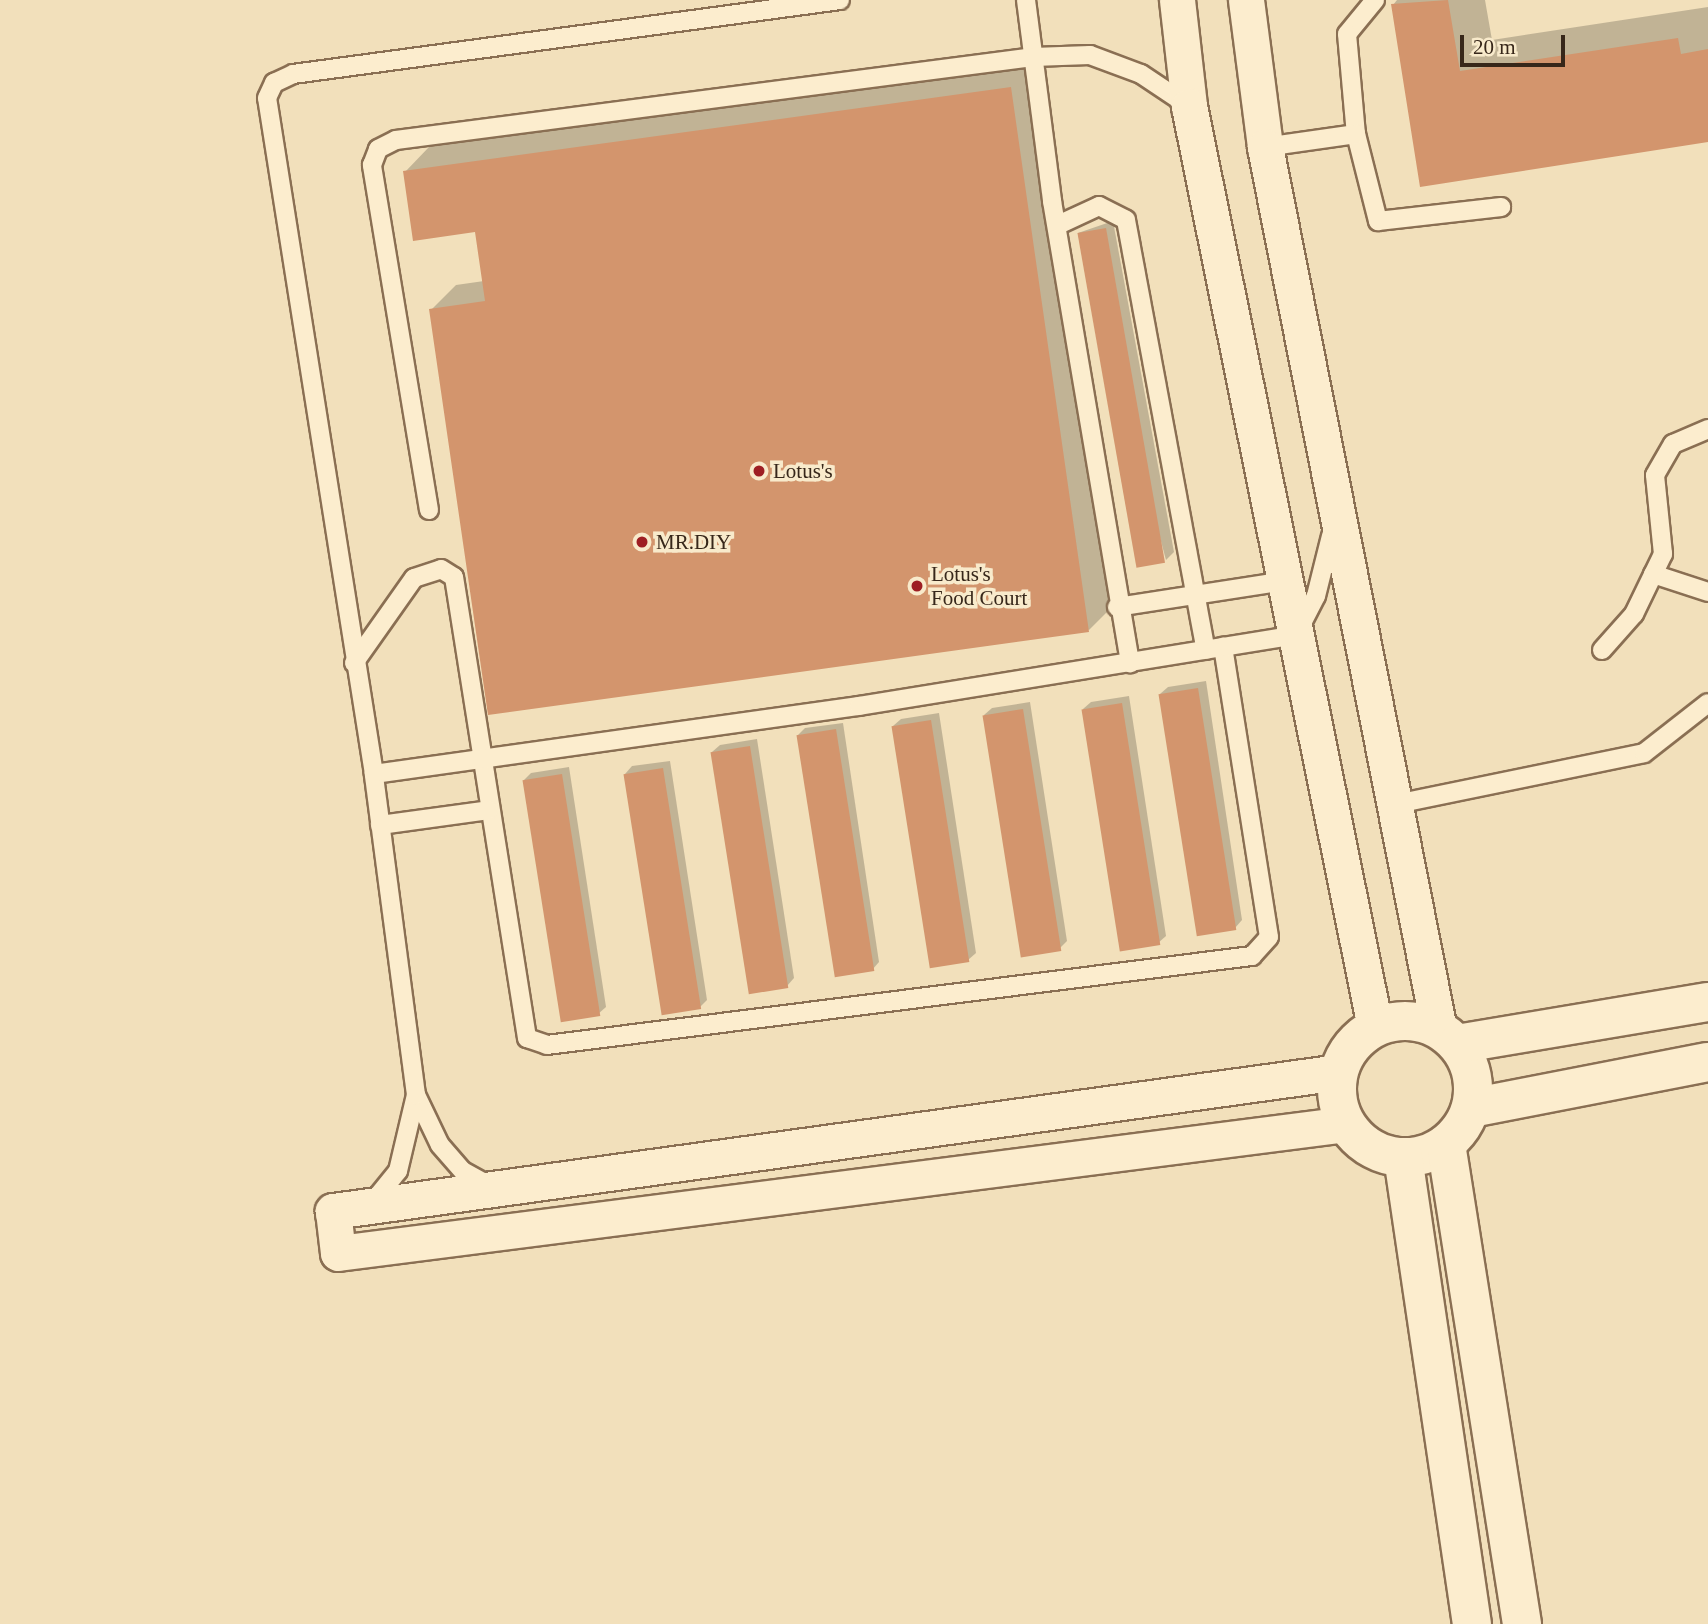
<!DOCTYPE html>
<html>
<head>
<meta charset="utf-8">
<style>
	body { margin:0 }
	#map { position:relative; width:1708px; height:1624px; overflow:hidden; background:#f2e0bb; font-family:"Times New Roman",serif }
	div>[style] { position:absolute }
	.shadow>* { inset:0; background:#0003 }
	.building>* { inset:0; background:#d3956d; transform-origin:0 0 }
	.roads { filter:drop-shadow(2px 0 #8a6f53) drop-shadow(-2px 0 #8a6f53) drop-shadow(0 2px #8a6f53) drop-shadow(0 -2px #8a6f53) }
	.lane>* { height:18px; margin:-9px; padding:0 9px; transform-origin:9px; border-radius:9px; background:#fcedce }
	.street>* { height:35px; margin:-17.5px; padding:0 17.5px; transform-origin:17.5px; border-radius:17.5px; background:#fcedce }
	.secondary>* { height:38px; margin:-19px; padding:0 19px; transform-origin:19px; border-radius:19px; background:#fcedce }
	.secondary>.ring { margin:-19px; padding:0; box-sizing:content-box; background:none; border:38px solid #fcedce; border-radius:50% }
	.dots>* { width:19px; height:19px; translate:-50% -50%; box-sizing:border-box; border:4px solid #f8eacb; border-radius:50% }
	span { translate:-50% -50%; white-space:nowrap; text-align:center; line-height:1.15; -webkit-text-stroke:7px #f8eacb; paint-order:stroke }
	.poi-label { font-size:21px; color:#37271a }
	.left { translate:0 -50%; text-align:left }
	.scale { position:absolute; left:1460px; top:35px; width:105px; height:32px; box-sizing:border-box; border:4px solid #37271a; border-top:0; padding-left:9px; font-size:21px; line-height:24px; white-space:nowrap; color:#37271a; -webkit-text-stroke:5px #f8eacb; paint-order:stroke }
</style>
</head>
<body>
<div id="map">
	<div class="shadow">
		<i style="clip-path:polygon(1397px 0,1485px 0,1492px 40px,1708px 7px,1708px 141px,1422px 185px,1393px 5px)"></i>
		<i style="clip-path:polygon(1035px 64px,1113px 606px,1089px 630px,431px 310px,456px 285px,484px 281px,477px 230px,405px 172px,429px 147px)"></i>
		<i style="clip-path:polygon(1113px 221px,1174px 552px,1166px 560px,1078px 233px)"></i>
		<i style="clip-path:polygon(1206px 681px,1242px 920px,1235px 928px,1160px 694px,1168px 687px)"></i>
		<i style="clip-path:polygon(1129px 696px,1166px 936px,1158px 943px,1083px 709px,1091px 702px)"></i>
		<i style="clip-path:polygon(1030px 702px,1067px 941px,1059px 949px,984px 715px,992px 708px)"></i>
		<i style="clip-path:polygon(939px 713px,976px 953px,968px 960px,893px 726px,901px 719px)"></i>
		<i style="clip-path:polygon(843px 723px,879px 962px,872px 970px,797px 736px,805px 728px)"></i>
		<i style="clip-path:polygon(757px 739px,794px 978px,787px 986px,712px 752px,720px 745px)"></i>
		<i style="clip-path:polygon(670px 761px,707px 1000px,699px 1008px,625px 774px,632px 766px)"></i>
		<i style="clip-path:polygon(569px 767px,606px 1007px,598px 1014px,524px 780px,531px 773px)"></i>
	</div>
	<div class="building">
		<i style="clip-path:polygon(1448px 0,1460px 71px,1678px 38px,1681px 54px,1708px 49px,1708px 142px,1420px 187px,1391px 4px)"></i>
		<i style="clip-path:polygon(1011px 87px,1089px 632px,488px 715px,429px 309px,485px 301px,475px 232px,413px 241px,403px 171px)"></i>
		<i style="left:1106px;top:228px;width:340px;height:29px;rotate:80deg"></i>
		<i style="left:1198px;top:688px;width:245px;height:40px;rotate:81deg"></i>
		<i style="left:1122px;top:703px;width:245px;height:41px;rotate:81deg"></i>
		<i style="left:1023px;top:709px;width:245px;height:41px;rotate:81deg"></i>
		<i style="left:931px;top:720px;width:245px;height:40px;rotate:81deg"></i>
		<i style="left:836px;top:729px;width:245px;height:40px;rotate:81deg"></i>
		<i style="left:750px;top:746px;width:245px;height:40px;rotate:81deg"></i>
		<i style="left:663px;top:768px;width:244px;height:40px;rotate:81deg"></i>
		<i style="left:562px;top:774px;width:245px;height:40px;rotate:81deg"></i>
	</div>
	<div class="roads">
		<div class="lane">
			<i style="left:1026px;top:0;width:203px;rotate:82.6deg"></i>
			<i style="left:1052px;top:201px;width:469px;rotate:80.4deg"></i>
			<i style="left:1375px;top:0;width:44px;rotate:129.5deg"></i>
			<i style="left:1347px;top:34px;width:100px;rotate:84.9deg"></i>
			<i style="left:1356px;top:134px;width:90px;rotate:75.8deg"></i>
			<i style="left:1378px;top:221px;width:124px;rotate:-6.5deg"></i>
			<i style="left:1265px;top:147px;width:92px;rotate:-8.1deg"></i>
			<i style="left:1058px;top:225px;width:45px;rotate:-24.9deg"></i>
			<i style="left:1099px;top:206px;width:30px;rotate:27deg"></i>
			<i style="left:1126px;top:220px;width:437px;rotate:79.5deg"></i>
			<i style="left:429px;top:510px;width:350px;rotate:-99.4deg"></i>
			<i style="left:372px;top:165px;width:17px;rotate:-69deg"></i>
			<i style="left:378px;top:149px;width:20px;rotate:-27deg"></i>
			<i style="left:396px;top:140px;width:642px;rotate:-7.42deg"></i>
			<i style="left:1033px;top:57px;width:57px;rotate:-2deg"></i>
			<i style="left:1090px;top:55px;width:54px;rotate:20.4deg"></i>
			<i style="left:1141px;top:74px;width:58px;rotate:33.7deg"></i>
			<i style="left:1653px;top:574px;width:58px;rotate:18.1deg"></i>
			<i style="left:1117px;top:607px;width:170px;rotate:-8.8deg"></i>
			<i style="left:1602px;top:650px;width:48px;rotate:-48.4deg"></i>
			<i style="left:1634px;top:614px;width:67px;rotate:-64.2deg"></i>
			<i style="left:1663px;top:554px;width:79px;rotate:-95.8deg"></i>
			<i style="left:1655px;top:475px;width:36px;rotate:-60deg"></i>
			<i style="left:1673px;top:444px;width:38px;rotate:-23deg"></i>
			<i style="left:354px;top:663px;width:104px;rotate:-54.8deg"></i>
			<i style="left:414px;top:578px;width:28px;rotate:-18deg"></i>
			<i style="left:441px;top:569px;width:15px;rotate:32deg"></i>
			<i style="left:454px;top:577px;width:467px;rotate:81deg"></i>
			<i style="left:527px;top:1038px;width:21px;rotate:19deg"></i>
			<i style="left:547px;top:1045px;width:711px;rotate:-7.2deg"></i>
			<i style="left:1252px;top:956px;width:25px;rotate:-48deg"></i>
			<i style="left:1269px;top:937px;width:294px;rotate:-99deg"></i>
			<i style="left:374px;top:774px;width:490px;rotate:-8deg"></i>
			<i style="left:859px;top:706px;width:443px;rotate:-9.2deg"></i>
			<i style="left:1296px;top:635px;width:44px;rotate:-62.9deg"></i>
			<i style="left:1316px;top:596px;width:62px;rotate:-76deg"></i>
			<i style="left:1396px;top:804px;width:253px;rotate:-11.6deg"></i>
			<i style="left:1644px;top:753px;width:81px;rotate:-38deg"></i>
			<i style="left:380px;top:825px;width:110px;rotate:-7.8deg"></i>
			<i style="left:416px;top:1095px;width:55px;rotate:64.4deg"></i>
			<i style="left:440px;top:1145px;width:35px;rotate:49deg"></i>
			<i style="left:463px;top:1171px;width:29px;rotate:29deg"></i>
			<i style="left:372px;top:1203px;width:41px;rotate:-50.9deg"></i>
			<i style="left:398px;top:1171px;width:78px;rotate:-76.7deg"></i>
			<i style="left:416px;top:1095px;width:324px;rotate:-97.5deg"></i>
			<i style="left:374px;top:774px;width:684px;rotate:-98.99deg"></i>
			<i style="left:267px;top:98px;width:17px;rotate:-65deg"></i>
			<i style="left:274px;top:83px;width:21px;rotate:-25deg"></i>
			<i style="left:293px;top:74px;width:552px;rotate:-7.7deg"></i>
		</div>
		<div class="street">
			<i style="left:1177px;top:0;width:107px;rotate:83.5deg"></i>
			<i style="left:1189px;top:106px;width:940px;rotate:78.58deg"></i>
			<i style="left:1246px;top:0;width:148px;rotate:82.6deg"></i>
			<i style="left:1265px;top:147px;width:900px;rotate:78.85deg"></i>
			<i style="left:1339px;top:1072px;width:1016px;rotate:172.13deg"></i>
			<i style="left:333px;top:1211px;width:42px;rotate:83.2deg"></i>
			<i style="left:338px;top:1253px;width:1016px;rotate:-7.29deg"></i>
		</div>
		<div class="secondary">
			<i class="ring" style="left:1337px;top:1021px;width:98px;height:98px"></i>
			<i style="left:1457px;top:1044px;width:254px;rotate:-9.5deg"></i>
			<i style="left:1471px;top:1108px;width:241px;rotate:-11deg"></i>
			<i style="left:1446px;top:1144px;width:486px;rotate:81deg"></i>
			<i style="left:1403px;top:1157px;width:472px;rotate:81.6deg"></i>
		</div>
	</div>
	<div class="dots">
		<i style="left:759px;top:471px;background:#9e1e23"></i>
		<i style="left:642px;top:542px;background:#9e1e23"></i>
		<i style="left:917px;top:586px;background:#9e1e23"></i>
	</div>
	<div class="poi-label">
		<span class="left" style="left:773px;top:471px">Lotus's</span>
		<span class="left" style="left:656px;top:542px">MR.DIY</span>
		<span class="left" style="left:931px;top:586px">Lotus's<br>Food Court</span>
	</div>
	<div class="scale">20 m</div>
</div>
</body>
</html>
